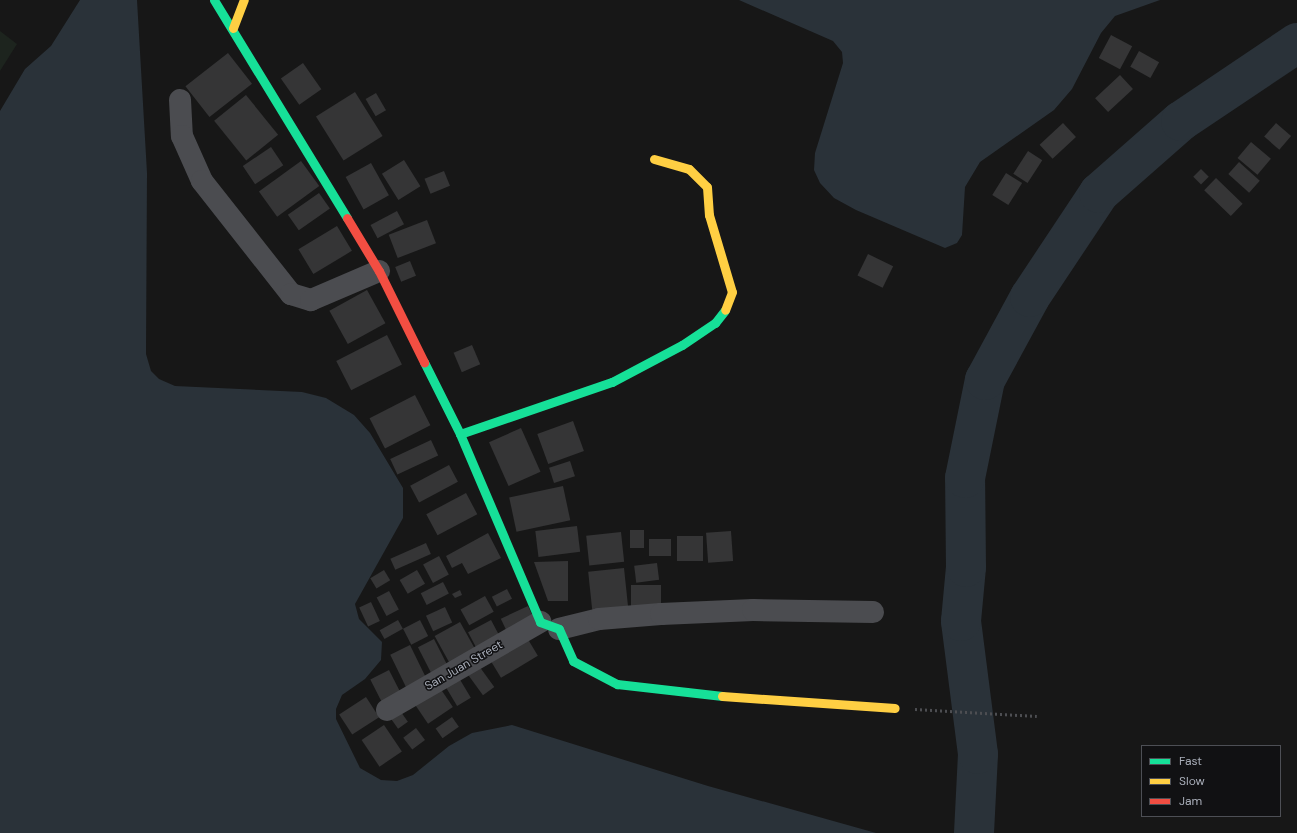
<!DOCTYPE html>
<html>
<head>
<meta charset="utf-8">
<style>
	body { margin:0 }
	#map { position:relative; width:1297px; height:833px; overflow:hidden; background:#171717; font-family:"DM Sans",sans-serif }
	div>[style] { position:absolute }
	.green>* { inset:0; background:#1d241e }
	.water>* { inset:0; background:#2a3239 }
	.river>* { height:40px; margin:-20px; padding:0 20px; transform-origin:20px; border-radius:20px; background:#2a3239 }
	.building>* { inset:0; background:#353536; transform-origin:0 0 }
	.path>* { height:2.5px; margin-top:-1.25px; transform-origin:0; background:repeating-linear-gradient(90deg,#4d4e52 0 2px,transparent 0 5px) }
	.street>* { height:22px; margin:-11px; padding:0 11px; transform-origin:11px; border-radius:11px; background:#4b4c50 }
	.fast>* { height:9px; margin:-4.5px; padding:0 4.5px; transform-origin:4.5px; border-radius:4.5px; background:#16e098 }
	.slow>* { height:9px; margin:-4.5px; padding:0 4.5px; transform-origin:4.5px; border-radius:4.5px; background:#ffcf43 }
	.jam>* { height:9px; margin:-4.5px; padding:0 4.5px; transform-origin:4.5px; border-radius:4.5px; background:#f24e42 }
	span { translate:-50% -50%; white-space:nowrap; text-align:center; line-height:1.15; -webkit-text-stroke:3px #111113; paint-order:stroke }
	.street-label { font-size:12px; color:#a8adb8 }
	.legend { position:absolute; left:1141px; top:745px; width:140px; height:72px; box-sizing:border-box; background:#111113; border:1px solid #4d4f55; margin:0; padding:5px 7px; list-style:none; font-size:12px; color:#a8adb8 }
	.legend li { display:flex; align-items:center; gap:8px; height:20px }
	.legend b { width:20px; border:1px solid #4d4f55 }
</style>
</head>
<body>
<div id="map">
	<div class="green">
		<i style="clip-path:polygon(0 31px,17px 44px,0 71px)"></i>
	</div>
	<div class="water">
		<i style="clip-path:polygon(80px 0,137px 0,147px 173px,146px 354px,151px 371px,159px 379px,175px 386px,302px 392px,326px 398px,354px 415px,370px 433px,403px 488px,403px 518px,355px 604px,359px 619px,382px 642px,381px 660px,365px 679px,342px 695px,336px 709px,336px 719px,360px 768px,381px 780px,397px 781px,413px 775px,449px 746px,472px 733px,512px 725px,708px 786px,876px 833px,0 833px,0 111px,25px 69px,51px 46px)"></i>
		<i style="clip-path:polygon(739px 0,1160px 0,1115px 16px,1101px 33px,1072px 89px,1054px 110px,980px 162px,965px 187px,962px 235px,957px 243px,945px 248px,856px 210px,834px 198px,820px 183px,814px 170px,815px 153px,843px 63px,842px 52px,833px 41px)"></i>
	</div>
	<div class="river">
		<i style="left:974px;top:833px;width:79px;rotate:-87.1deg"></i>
		<i style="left:978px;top:754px;width:134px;rotate:-97.3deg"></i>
		<i style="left:961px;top:621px;width:54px;rotate:-84.7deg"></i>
		<i style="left:966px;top:567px;width:89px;rotate:-90.6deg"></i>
		<i style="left:965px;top:478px;width:100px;rotate:-78.5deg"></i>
		<i style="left:985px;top:380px;width:94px;rotate:-61.5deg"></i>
		<i style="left:1030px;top:297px;width:125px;rotate:-56.4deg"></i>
		<i style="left:1099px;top:193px;width:109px;rotate:-41.3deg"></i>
		<i style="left:1181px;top:121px;width:140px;rotate:-33.9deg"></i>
	</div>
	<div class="building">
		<i style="left:1111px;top:35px;width:24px;height:26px;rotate:28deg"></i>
		<i style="left:1139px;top:51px;width:23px;height:18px;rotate:29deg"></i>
		<i style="left:228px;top:53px;width:39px;height:54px;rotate:52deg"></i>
		<i style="left:303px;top:63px;width:32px;height:27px;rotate:55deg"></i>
		<i style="left:1120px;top:75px;width:19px;height:34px;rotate:47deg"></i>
		<i style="left:355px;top:92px;width:52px;height:46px;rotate:58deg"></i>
		<i style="left:376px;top:93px;width:20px;height:12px;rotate:60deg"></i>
		<i style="left:246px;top:95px;width:51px;height:41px;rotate:51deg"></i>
		<i style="left:1063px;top:123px;width:19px;height:32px;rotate:47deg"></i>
		<i style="left:1276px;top:123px;width:20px;height:18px;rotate:41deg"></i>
		<i style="left:1251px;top:142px;width:26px;height:21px;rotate:40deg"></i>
		<i style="left:271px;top:147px;width:22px;height:34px;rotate:56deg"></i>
		<i style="left:1028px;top:151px;width:17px;height:27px;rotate:33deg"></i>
		<i style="left:404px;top:160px;width:31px;height:26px;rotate:58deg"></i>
		<i style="left:301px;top:161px;width:31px;height:52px;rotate:54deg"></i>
		<i style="left:1239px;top:162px;width:28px;height:16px;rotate:42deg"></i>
		<i style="left:371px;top:163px;width:37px;height:29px;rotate:61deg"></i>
		<i style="left:1201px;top:169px;width:11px;height:11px;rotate:45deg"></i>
		<i style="left:444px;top:171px;width:16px;height:21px;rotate:68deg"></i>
		<i style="left:1006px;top:173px;width:19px;height:26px;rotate:32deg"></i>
		<i style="left:1216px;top:178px;width:37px;height:17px;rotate:44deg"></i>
		<i style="left:319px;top:193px;width:19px;height:38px;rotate:55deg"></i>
		<i style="left:397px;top:211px;width:15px;height:30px;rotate:62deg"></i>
		<i style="left:427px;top:220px;width:25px;height:41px;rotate:69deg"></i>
		<i style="left:337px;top:226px;width:29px;height:45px;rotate:59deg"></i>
		<i style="left:868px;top:254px;width:28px;height:24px;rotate:26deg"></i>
		<i style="left:410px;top:261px;width:16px;height:16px;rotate:68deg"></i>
		<i style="left:367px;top:290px;width:38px;height:43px;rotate:61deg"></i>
		<i style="left:387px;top:335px;width:33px;height:57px;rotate:63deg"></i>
		<i style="left:472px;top:345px;width:21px;height:20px;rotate:67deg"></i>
		<i style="left:415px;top:395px;width:34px;height:51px;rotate:63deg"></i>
		<i style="left:573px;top:421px;width:32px;height:38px;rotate:70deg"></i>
		<i style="left:521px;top:428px;width:48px;height:35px;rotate:66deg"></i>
		<i style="left:431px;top:440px;width:17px;height:45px;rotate:65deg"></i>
		<i style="left:570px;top:461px;width:16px;height:22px;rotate:72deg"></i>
		<i style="left:449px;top:465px;width:19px;height:44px;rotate:62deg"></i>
		<i style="left:563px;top:486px;width:35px;height:55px;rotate:78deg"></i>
		<i style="left:466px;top:493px;width:24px;height:45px;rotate:62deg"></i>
		<i style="left:577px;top:526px;width:26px;height:42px;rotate:83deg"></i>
		<i style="left:630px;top:530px;width:14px;height:18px"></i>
		<i style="left:731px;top:531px;width:30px;height:25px;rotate:86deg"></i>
		<i style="left:621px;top:532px;width:30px;height:35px;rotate:84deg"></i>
		<i style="clip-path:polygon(488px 533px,501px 558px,468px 574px,462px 563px,452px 568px,446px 556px)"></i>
		<i style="left:703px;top:536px;width:25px;height:26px;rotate:90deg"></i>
		<i style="left:671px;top:539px;width:17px;height:22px;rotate:90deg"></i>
		<i style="left:426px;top:543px;width:12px;height:39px;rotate:66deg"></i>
		<i style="left:439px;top:556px;width:21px;height:18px;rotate:62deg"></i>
		<i style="clip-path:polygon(568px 561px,568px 601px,548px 601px,534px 562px)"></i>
		<i style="left:657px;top:563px;width:17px;height:23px;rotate:83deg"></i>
		<i style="left:624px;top:568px;width:45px;height:36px;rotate:84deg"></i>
		<i style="left:384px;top:570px;width:12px;height:16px;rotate:59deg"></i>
		<i style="left:417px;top:570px;width:16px;height:20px;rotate:60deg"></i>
		<i style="left:443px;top:582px;width:13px;height:25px;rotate:63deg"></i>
		<i style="left:661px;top:585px;width:24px;height:30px;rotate:90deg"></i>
		<i style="left:507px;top:589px;width:11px;height:17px;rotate:63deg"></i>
		<i style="clip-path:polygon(460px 590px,462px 595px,455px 598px,452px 594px)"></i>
		<i style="left:389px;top:591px;width:21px;height:14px;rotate:62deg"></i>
		<i style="left:485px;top:596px;width:18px;height:28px;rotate:61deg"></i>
		<i style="left:371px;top:602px;width:21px;height:13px;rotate:65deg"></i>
		<i style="left:528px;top:606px;width:14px;height:30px;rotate:65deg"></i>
		<i style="left:445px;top:607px;width:17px;height:21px;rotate:65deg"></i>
		<i style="left:398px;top:620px;width:10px;height:21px;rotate:61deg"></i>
		<i style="left:420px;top:620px;width:18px;height:19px;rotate:63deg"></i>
		<i style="left:491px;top:620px;width:19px;height:26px;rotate:62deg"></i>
		<i style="left:460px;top:622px;width:33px;height:29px;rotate:61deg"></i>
		<i style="left:526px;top:636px;width:23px;height:43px;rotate:59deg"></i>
		<i style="left:434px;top:639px;width:33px;height:18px;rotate:63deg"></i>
		<i style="left:410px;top:645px;width:37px;height:22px;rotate:64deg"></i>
		<i style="left:479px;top:666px;width:26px;height:14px;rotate:54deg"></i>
		<i style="left:389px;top:670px;width:25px;height:21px;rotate:63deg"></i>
		<i style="left:459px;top:678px;width:23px;height:16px;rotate:59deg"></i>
		<i style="left:440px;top:688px;width:23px;height:30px;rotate:56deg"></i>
		<i style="left:366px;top:697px;width:24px;height:32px;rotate:57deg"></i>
		<i style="left:401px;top:712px;width:12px;height:12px;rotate:55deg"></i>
		<i style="left:452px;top:717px;width:12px;height:20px;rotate:55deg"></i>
		<i style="left:384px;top:725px;width:32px;height:27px;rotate:56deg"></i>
		<i style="left:416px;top:728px;width:15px;height:16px;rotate:53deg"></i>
	</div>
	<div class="path">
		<i style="left:915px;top:709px;width:122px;rotate:3.3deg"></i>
	</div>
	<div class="street">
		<i style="left:180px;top:100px;width:36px;rotate:87deg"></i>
		<i style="left:182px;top:136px;width:49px;rotate:66deg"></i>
		<i style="left:202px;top:181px;width:144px;rotate:51.8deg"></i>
		<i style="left:291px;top:294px;width:21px;rotate:17deg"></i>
		<i style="left:311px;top:300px;width:74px;rotate:-23.1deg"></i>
		<i style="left:559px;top:629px;width:41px;rotate:-14deg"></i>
		<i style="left:599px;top:619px;width:62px;rotate:-4.6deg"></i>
		<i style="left:661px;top:614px;width:92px;rotate:-2.5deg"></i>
		<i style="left:753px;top:610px;width:120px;rotate:1deg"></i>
		<i style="left:387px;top:710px;width:177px;rotate:-29.9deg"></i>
	</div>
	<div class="fast">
		<i style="left:214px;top:0;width:255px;rotate:58.6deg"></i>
		<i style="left:424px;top:362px;width:80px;rotate:63.4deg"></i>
		<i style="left:460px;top:434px;width:204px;rotate:66.9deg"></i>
		<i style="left:540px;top:622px;width:20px;rotate:20deg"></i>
		<i style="left:559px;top:629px;width:35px;rotate:66deg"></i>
		<i style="left:573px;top:661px;width:50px;rotate:27.6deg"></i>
		<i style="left:617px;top:684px;width:106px;rotate:6.5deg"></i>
		<i style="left:460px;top:434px;width:161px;rotate:-18.9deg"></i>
		<i style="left:612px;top:382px;width:79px;rotate:-27.9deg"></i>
		<i style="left:682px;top:345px;width:40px;rotate:-34deg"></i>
		<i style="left:715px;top:323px;width:16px;rotate:-52deg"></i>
	</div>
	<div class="slow">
		<i style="left:233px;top:28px;width:30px;rotate:-69deg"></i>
		<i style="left:654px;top:159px;width:36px;rotate:16deg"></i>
		<i style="left:689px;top:169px;width:25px;rotate:45deg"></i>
		<i style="left:707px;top:187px;width:28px;rotate:86deg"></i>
		<i style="left:709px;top:215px;width:80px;rotate:73.4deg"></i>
		<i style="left:732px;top:292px;width:19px;rotate:111deg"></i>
		<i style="left:722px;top:696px;width:173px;rotate:4deg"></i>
	</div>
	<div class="jam">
		<i style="left:347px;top:218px;width:62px;rotate:58.9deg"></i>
		<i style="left:379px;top:271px;width:102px;rotate:63.7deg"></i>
	</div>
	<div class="street-label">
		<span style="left:464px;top:666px;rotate:-30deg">San Juan Street</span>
	</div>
	<ul class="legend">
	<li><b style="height:5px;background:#16e098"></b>Fast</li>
	<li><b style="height:5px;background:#ffcf43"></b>Slow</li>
	<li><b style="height:5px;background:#f24e42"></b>Jam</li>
	</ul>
</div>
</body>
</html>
